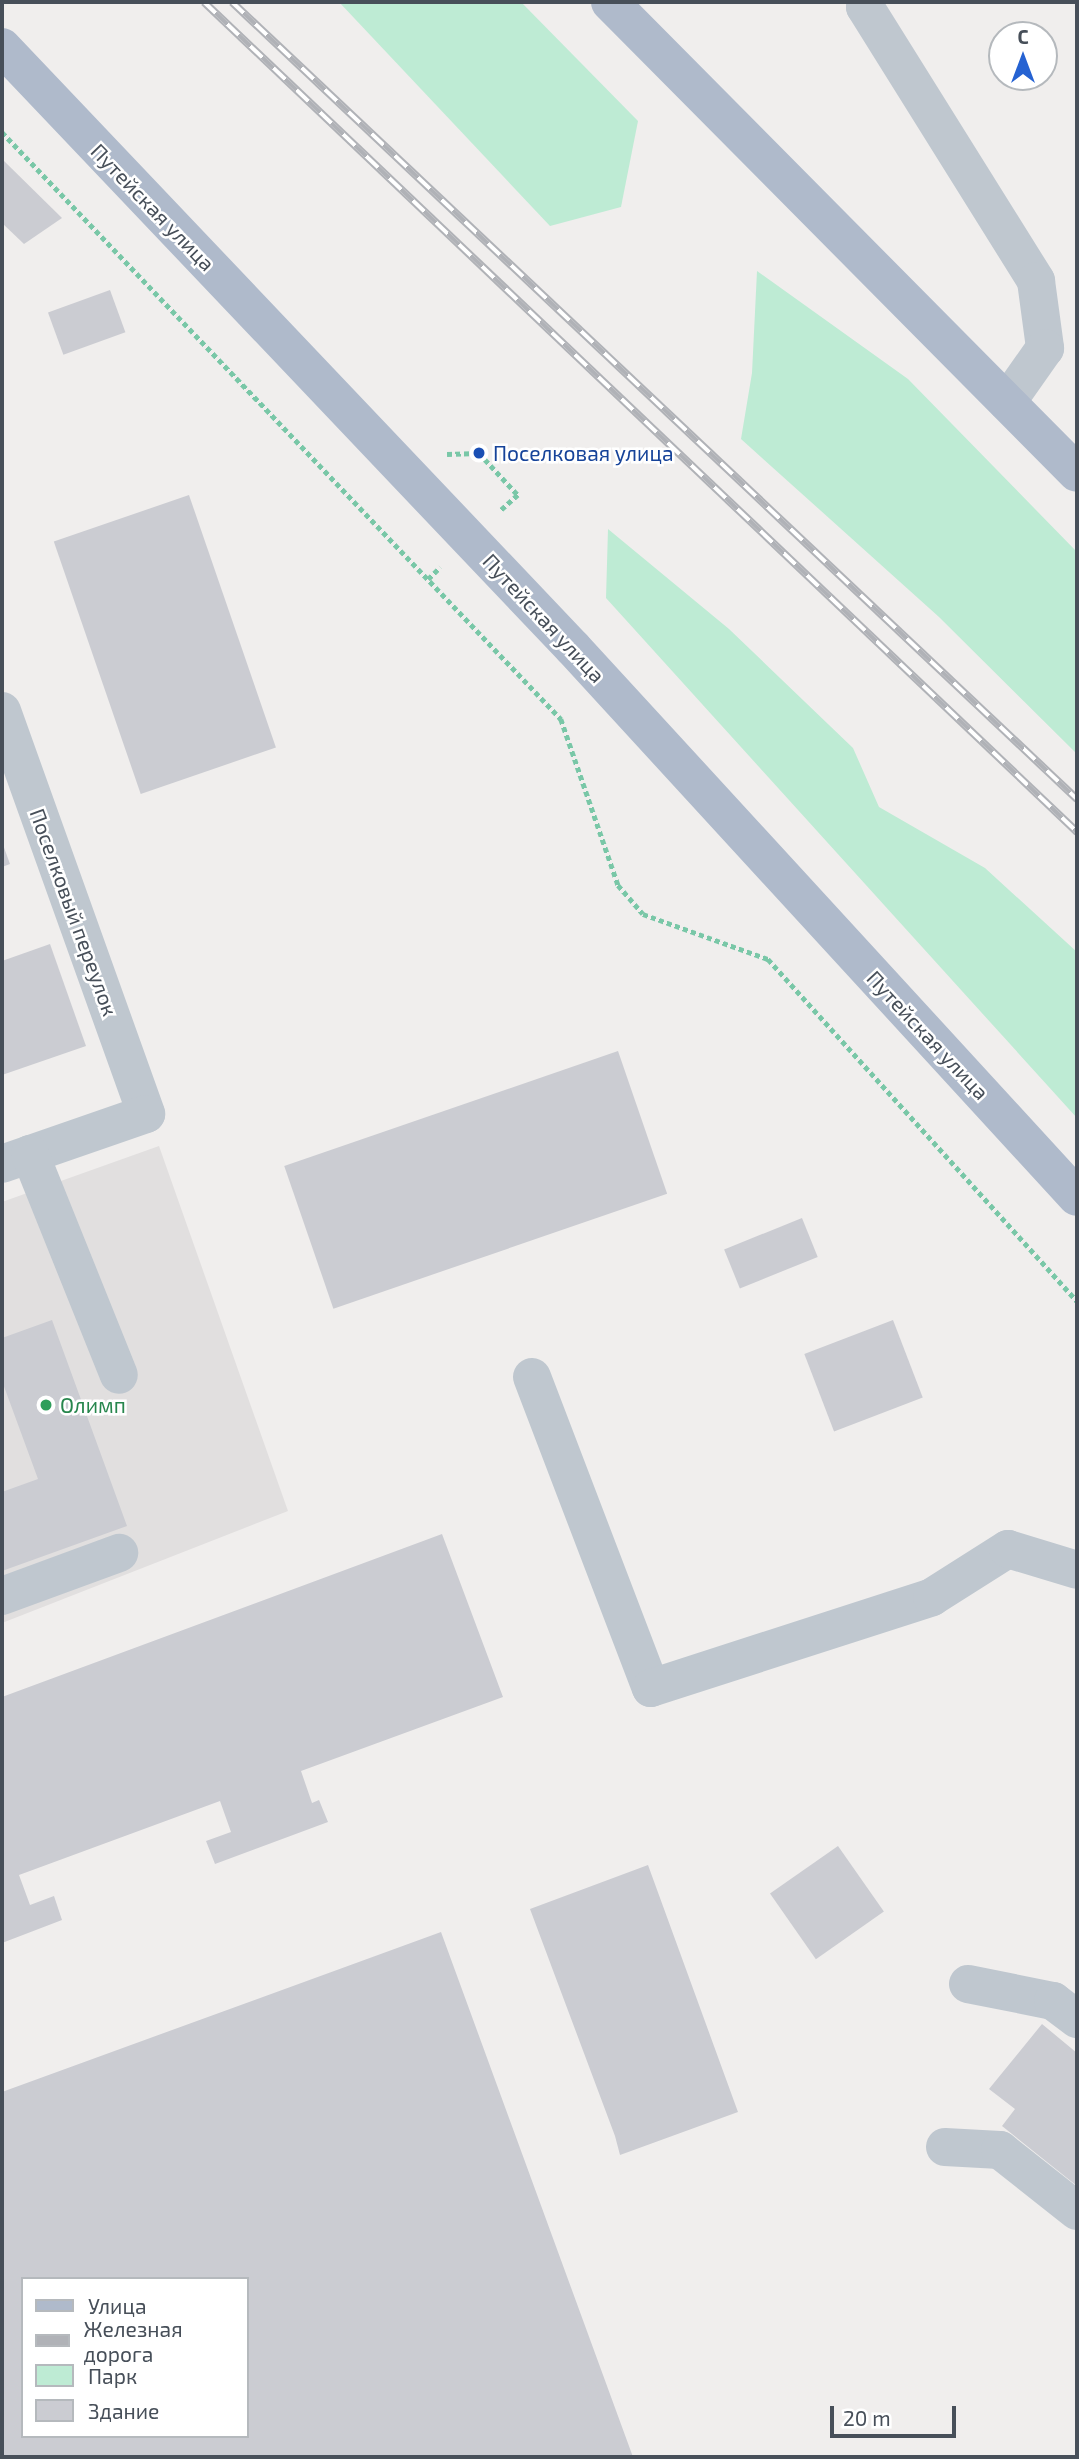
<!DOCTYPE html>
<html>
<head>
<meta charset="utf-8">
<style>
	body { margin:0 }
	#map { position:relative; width:1079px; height:2459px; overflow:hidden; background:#f0eeed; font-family:"Exo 2",sans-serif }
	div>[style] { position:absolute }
	.education>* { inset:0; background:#e1dfdf }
	.green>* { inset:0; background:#beebd4 }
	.building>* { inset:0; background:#cbccd2; transform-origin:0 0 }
	.path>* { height:4.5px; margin-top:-2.25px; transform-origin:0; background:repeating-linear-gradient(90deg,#79c7a7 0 5px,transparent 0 8.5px) }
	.minor>* { height:38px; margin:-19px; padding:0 19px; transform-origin:19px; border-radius:19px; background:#bfc7cf }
	.major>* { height:38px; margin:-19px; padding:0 19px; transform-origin:19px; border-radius:19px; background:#afbacb }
	.rail>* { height:8px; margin-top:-4px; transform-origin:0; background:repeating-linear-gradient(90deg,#fff 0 16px,#b0b2b7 0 32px); box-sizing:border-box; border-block:2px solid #b0b2b7 }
	.dots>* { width:19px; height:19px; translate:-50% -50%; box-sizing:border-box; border:4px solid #fff; border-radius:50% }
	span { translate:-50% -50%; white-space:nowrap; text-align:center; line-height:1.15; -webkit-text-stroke:5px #fff; paint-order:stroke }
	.street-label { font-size:21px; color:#474f59 }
	.transit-label { font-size:21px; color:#164399 }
	.left { translate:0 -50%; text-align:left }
	.leisure-label { font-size:21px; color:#27864d }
	.frame { position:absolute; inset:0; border:4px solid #474f59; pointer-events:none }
	.legend { position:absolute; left:21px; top:2277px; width:228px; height:161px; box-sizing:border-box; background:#fff; border:2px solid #b5b9bd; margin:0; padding:9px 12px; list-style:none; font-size:21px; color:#474f59 }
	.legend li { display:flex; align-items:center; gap:14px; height:35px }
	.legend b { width:35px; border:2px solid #b5b9bd }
	.north { position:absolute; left:988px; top:21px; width:70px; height:70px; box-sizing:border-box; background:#fff; border:2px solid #b5b9bd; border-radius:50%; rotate:0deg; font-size:19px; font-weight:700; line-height:28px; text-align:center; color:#474f59 }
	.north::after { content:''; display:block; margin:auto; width:24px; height:32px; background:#2562d2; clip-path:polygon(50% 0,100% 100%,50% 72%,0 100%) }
	.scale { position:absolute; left:830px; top:2406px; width:126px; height:32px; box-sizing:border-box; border:4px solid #474f59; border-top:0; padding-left:9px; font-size:21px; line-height:24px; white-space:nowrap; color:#474f59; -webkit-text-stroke:5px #fff; paint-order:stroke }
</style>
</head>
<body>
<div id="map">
	<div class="education">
		<i style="clip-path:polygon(159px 1146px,288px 1511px,2px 1623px,2px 1202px)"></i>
	</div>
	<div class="green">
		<i style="clip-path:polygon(339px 2px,521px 2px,638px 121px,621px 207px,550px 226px)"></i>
		<i style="clip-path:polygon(757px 271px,908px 379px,1077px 552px,1077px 754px,939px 617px,741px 439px,752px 373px)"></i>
		<i style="clip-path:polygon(608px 529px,729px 629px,853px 748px,879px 807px,985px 868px,1077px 952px,1077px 1118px,606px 598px)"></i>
	</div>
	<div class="building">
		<i style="clip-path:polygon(2px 159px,62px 218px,24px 244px,2px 223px)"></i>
		<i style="left:110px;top:290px;width:45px;height:66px;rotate:70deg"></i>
		<i style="left:189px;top:495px;width:267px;height:143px;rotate:71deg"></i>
		<i style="clip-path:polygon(2px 842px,10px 864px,2px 867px)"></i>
		<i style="clip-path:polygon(50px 944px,86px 1046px,2px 1075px,2px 961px)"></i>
		<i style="left:618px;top:1051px;width:151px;height:353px;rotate:71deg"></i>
		<i style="left:802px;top:1218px;width:42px;height:84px;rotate:68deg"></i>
		<i style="clip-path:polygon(52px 1320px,127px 1526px,2px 1571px,2px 1492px,38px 1479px,2px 1381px,2px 1338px)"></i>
		<i style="left:893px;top:1320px;width:83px;height:95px;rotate:69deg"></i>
		<i style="clip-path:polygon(442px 1534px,503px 1697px,301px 1771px,312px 1803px,319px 1800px,328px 1822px,215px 1864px,206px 1841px,231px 1832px,220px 1801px,19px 1875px,30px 1905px,54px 1896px,62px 1920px,2px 1943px,2px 1697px)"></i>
		<i style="left:838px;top:1846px;width:80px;height:83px;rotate:55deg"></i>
		<i style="clip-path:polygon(648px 1865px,738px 2112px,620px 2155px,615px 2136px,530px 1909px)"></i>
		<i style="clip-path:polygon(evenodd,441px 1932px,633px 2457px,2px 2457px,2px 2092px,441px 1932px,23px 2279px,247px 2279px,247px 2436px,23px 2436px,23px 2279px)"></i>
		<i style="clip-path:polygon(1042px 2024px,1077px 2053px,1077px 2186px,1002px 2126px,1015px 2109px,989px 2089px)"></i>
	</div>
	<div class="path">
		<i style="left:2px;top:132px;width:811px;rotate:46.4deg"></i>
		<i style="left:561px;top:719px;width:176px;rotate:71deg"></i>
		<i style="left:618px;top:885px;width:38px;rotate:49deg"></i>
		<i style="left:643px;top:914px;width:133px;rotate:19.8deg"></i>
		<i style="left:768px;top:959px;width:461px;rotate:47.9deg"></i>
		<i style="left:447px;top:454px;width:32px;rotate:-2deg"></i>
		<i style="left:479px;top:453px;width:57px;rotate:47.1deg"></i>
		<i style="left:518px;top:495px;width:24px;rotate:138deg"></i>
		<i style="left:428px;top:579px;width:17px;rotate:-45deg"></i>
	</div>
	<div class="minor">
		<i style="left:866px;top:2px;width:5px;rotate:101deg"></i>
		<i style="left:865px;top:7px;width:323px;rotate:58deg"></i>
		<i style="left:1036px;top:281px;width:68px;rotate:82.3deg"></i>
		<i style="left:1045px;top:348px;width:66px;rotate:125.1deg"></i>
		<i style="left:2px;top:711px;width:428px;rotate:70.3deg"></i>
		<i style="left:146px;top:1114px;width:152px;rotate:160.9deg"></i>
		<i style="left:30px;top:1154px;width:238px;rotate:68.1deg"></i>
		<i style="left:532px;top:1377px;width:333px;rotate:69.1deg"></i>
		<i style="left:651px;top:1688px;width:295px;rotate:-17.9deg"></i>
		<i style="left:932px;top:1597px;width:90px;rotate:-32.3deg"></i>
		<i style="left:1008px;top:1549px;width:72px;rotate:16.9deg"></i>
		<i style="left:2px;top:1596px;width:125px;rotate:-20.2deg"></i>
		<i style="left:968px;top:1984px;width:87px;rotate:11.3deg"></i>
		<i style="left:1053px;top:2001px;width:30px;rotate:37deg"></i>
		<i style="left:945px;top:2147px;width:55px;rotate:3.1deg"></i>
		<i style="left:1000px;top:2150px;width:98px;rotate:38.4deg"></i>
	</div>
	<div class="major">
		<i style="left:610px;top:2px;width:663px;rotate:45.24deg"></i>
		<i style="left:2px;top:47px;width:829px;rotate:46.47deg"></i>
		<i style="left:573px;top:648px;width:745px;rotate:47.45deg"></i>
	</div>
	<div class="rail">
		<i style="left:204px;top:2px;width:1205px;rotate:43.55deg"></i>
		<i style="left:232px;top:2px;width:1162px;rotate:43.33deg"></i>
	</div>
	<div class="dots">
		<i style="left:479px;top:453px;background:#1a4fb4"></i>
		<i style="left:46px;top:1405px;background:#2e9e5b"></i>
	</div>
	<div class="street-label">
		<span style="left:153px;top:207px;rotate:46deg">Путейская улица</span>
		<span style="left:544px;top:618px;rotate:47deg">Путейская улица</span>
		<span style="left:74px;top:912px;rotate:70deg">Поселковый переулок</span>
		<span style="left:928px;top:1035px;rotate:47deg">Путейская улица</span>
	</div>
	<div class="transit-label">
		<span class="left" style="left:493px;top:453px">Поселковая улица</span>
	</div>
	<div class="leisure-label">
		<span class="left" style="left:60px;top:1405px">Олимп</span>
	</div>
	<div class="frame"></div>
	<ul class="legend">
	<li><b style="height:9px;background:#afbacb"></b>Улица</li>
	<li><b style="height:9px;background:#b0b2b7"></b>Железная дорога</li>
	<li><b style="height:19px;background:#beebd4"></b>Парк</li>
	<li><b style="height:19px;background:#cbccd2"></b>Здание</li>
	</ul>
	<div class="north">С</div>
	<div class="scale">20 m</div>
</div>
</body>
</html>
